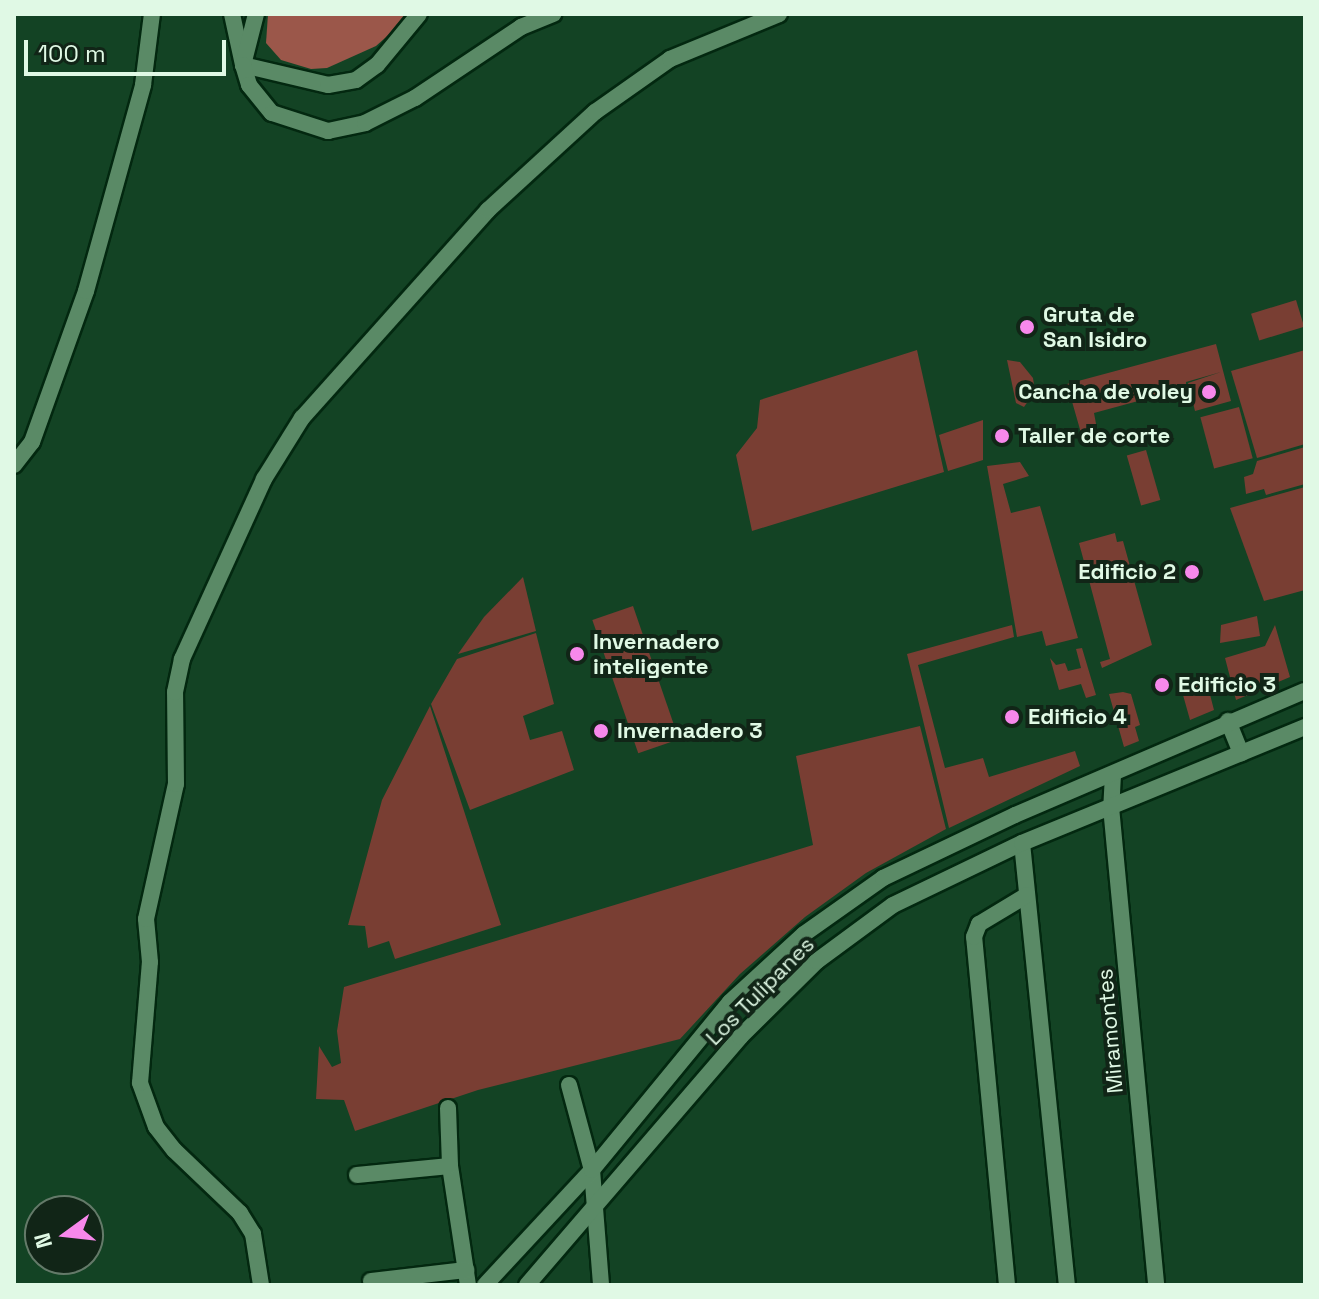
<!DOCTYPE html>
<html>
<head>
<meta charset="utf-8">
<style>
	body { margin:0 }
	#map { position:relative; width:1319px; height:1299px; overflow:hidden; background:#134324; font-family:"Space Grotesk",sans-serif }
	div>[style] { position:absolute }
	.green>* { inset:0; background:#793e33; transform-origin:0 0 }
	.forest>* { inset:0; background:#9b574a }
	.roads { filter:drop-shadow(2px 0 #032810) drop-shadow(-2px 0 #032810) drop-shadow(0 2px #032810) drop-shadow(0 -2px #032810) }
	.minor>* { height:16px; margin:-8px; padding:0 8px; transform-origin:8px; border-radius:8px; background:#5a8a66 }
	.dots>* { width:22px; height:22px; translate:-50% -50%; box-sizing:border-box; border:4px solid #112517; border-radius:50% }
	span { translate:-50% -50%; white-space:nowrap; text-align:center; line-height:1.15; -webkit-text-stroke:8px #112517; paint-order:stroke }
	.poi-label { font-size:22px; color:#e0f9e5; font-weight:700 }
	.left { translate:0 -50%; text-align:left }
	.right { translate:-100% -50%; text-align:right }
	.street-label { font-size:22px; color:#e0f9e5 }
	.frame { position:absolute; inset:0; border:16px solid #e0f9e5; pointer-events:none }
	.north { position:absolute; left:24px; top:1195px; width:80px; height:80px; box-sizing:border-box; background:#112517; border:2px solid #647a69; border-radius:50%; rotate:255deg; font-size:22px; font-weight:700; line-height:32px; text-align:center; color:#e0f9e5 }
	.north::after { content:''; display:block; margin:auto; width:28px; height:36px; background:#f788eb; clip-path:polygon(50% 0,100% 100%,50% 72%,0 100%) }
	.scale { position:absolute; left:24px; top:40px; width:202px; height:36px; box-sizing:border-box; border:4px solid #e0f9e5; border-top:0; padding-left:10px; font-size:24px; line-height:28px; white-space:nowrap; color:#e0f9e5; -webkit-text-stroke:6px #112517; paint-order:stroke }
</style>
</head>
<body>
<div id="map">
	<div class="green">
		<i style="left:1296px;top:300px;width:28px;height:47px;rotate:73deg"></i>
		<i style="clip-path:polygon(1216px 344px,1231px 401px,1195px 411px,1188px 383px,1221px 372px,1186px 382px,1186px 388px,1094px 413px,1097px 429px,1081px 433px,1067px 384px)"></i>
		<i style="clip-path:polygon(917px 350px,944px 472px,752px 531px,736px 455px,757px 428px,760px 400px)"></i>
		<i style="clip-path:polygon(1305px 350px,1305px 444px,1257px 458px,1231px 371px)"></i>
		<i style="clip-path:polygon(1007px 360px,1020px 362px,1033px 378px,1035px 391px,1024px 407px,1016px 403px)"></i>
		<i style="left:1239px;top:407px;width:53px;height:40px;rotate:75deg"></i>
		<i style="clip-path:polygon(983px 420px,983px 460px,948px 471px,939px 435px)"></i>
		<i style="clip-path:polygon(1305px 447px,1305px 484px,1266px 495px,1264px 489px,1246px 494px,1244px 477px,1253px 474px,1257px 461px)"></i>
		<i style="left:1146px;top:450px;width:52px;height:20px;rotate:74deg"></i>
		<i style="clip-path:polygon(1020px 462px,1029px 476px,1003px 484px,1011px 513px,1040px 506px,1078px 638px,1046px 646px,1042px 631px,1017px 637px,987px 466px)"></i>
		<i style="clip-path:polygon(1305px 487px,1305px 590px,1264px 601px,1230px 508px)"></i>
		<i style="clip-path:polygon(1115px 533px,1117px 542px,1123px 541px,1152px 645px,1102px 668px,1100px 662px,1110px 659px,1079px 543px)"></i>
		<i style="clip-path:polygon(523px 577px,536px 631px,458px 654px,484px 617px)"></i>
		<i style="left:633px;top:606px;width:141px;height:43px;rotate:71deg"></i>
		<i style="clip-path:polygon(1257px 616px,1260px 636px,1220px 643px,1221px 625px)"></i>
		<i style="clip-path:polygon(1012px 625px,1014px 637px,918px 665px,945px 768px,983px 758px,989px 777px,1075px 751px,1080px 766px,949px 828px,907px 654px)"></i>
		<i style="clip-path:polygon(1275px 625px,1290px 677px,1236px 700px,1225px 658px,1265px 646px)"></i>
		<i style="clip-path:polygon(536px 633px,554px 704px,523px 716px,530px 740px,562px 731px,574px 770px,470px 810px,431px 704px,457px 659px)"></i>
		<i style="clip-path:polygon(1082px 648px,1096px 695px,1086px 698px,1081px 684px,1059px 690px,1050px 658px,1056px 665px,1065px 663px,1068px 671px,1081px 668px,1076px 649px)"></i>
		<i style="clip-path:polygon(1206px 679px,1214px 710px,1190px 720px,1183px 695px,1195px 692px,1192px 683px)"></i>
		<i style="clip-path:polygon(1123px 692px,1131px 694px,1140px 725px,1135px 727px,1139px 741px,1124px 747px,1109px 694px)"></i>
		<i style="clip-path:polygon(430px 706px,501px 925px,395px 959px,389px 941px,368px 948px,365px 926px,348px 925px,382px 800px)"></i>
		<i style="clip-path:polygon(920px 726px,946px 829px,866px 873px,805px 917px,740px 974px,680px 1039px,478px 1090px,355px 1131px,344px 1100px,316px 1099px,319px 1046px,332px 1067px,341px 1063px,337px 1031px,344px 987px,813px 845px,796px 756px)"></i>
	</div>
	<div class="forest">
		<i style="clip-path:polygon(268px 14px,412px 14px,376px 46px,327px 68px,311px 69px,281px 60px,266px 43px)"></i>
	</div>
	<div class="roads">
		<div class="minor">
			<i style="left:232px;top:14px;width:52px;rotate:77.8deg"></i>
			<i style="left:243px;top:65px;width:87px;rotate:13.2deg"></i>
			<i style="left:328px;top:85px;width:28px;rotate:-10deg"></i>
			<i style="left:356px;top:80px;width:26px;rotate:-36deg"></i>
			<i style="left:377px;top:65px;width:66px;rotate:-50.5deg"></i>
			<i style="left:256px;top:14px;width:53px;rotate:104.3deg"></i>
			<i style="left:243px;top:65px;width:21px;rotate:73deg"></i>
			<i style="left:249px;top:85px;width:36px;rotate:51deg"></i>
			<i style="left:272px;top:113px;width:59px;rotate:17.8deg"></i>
			<i style="left:328px;top:131px;width:38px;rotate:-12deg"></i>
			<i style="left:365px;top:123px;width:56px;rotate:-26.6deg"></i>
			<i style="left:415px;top:98px;width:128px;rotate:-33.8deg"></i>
			<i style="left:521px;top:27px;width:35px;rotate:-22deg"></i>
			<i style="left:14px;top:465px;width:29px;rotate:-52deg"></i>
			<i style="left:32px;top:442px;width:160px;rotate:-70.3deg"></i>
			<i style="left:86px;top:291px;width:214px;rotate:-74.5deg"></i>
			<i style="left:143px;top:85px;width:72px;rotate:-82.8deg"></i>
			<i style="left:1228px;top:721px;width:35px;rotate:68deg"></i>
			<i style="left:1113px;top:774px;width:33px;rotate:93deg"></i>
			<i style="left:1111px;top:807px;width:480px;rotate:84.6deg"></i>
			<i style="left:1022px;top:843px;width:444px;rotate:84.2deg"></i>
			<i style="left:569px;top:1085px;width:88px;rotate:74.9deg"></i>
			<i style="left:592px;top:1170px;width:115px;rotate:85.5deg"></i>
			<i style="left:448px;top:1108px;width:58px;rotate:88deg"></i>
			<i style="left:450px;top:1166px;width:120px;rotate:81.4deg"></i>
			<i style="left:357px;top:1175px;width:93px;rotate:-5.5deg"></i>
			<i style="left:371px;top:1281px;width:96px;rotate:-6.6deg"></i>
			<i style="left:261px;top:1285px;width:52px;rotate:-98.9deg"></i>
			<i style="left:253px;top:1234px;width:25px;rotate:-122deg"></i>
			<i style="left:240px;top:1213px;width:91px;rotate:-136.3deg"></i>
			<i style="left:174px;top:1150px;width:29px;rotate:-128deg"></i>
			<i style="left:156px;top:1127px;width:47px;rotate:-110deg"></i>
			<i style="left:140px;top:1083px;width:121px;rotate:-85.3deg"></i>
			<i style="left:150px;top:962px;width:43px;rotate:-95.3deg"></i>
			<i style="left:146px;top:919px;width:138px;rotate:-77.5deg"></i>
			<i style="left:176px;top:784px;width:92px;rotate:-90.6deg"></i>
			<i style="left:175px;top:692px;width:34px;rotate:-78deg"></i>
			<i style="left:182px;top:659px;width:198px;rotate:-65.5deg"></i>
			<i style="left:264px;top:479px;width:72px;rotate:-58.1deg"></i>
			<i style="left:302px;top:418px;width:279px;rotate:-48.2deg"></i>
			<i style="left:488px;top:210px;width:145px;rotate:-42.5deg"></i>
			<i style="left:595px;top:112px;width:92px;rotate:-35.2deg"></i>
			<i style="left:670px;top:59px;width:118px;rotate:-22.4deg"></i>
			<i style="left:485px;top:1285px;width:157px;rotate:-47.1deg"></i>
			<i style="left:592px;top:1170px;width:217px;rotate:-50.6deg"></i>
			<i style="left:730px;top:1002px;width:100px;rotate:-42.6deg"></i>
			<i style="left:804px;top:934px;width:97px;rotate:-35.3deg"></i>
			<i style="left:883px;top:878px;width:146px;rotate:-25.5deg"></i>
			<i style="left:1015px;top:815px;width:315px;rotate:-23.2deg"></i>
			<i style="left:527px;top:1285px;width:327px;rotate:-49.3deg"></i>
			<i style="left:740px;top:1037px;width:108px;rotate:-44.6deg"></i>
			<i style="left:817px;top:961px;width:94px;rotate:-36.4deg"></i>
			<i style="left:893px;top:905px;width:143px;rotate:-25.7deg"></i>
			<i style="left:1022px;top:843px;width:306px;rotate:-22.3deg"></i>
			<i style="left:1007px;top:1285px;width:350px;rotate:-95.4deg"></i>
			<i style="left:974px;top:937px;width:14px;rotate:-69deg"></i>
			<i style="left:979px;top:924px;width:56px;rotate:-31.1deg"></i>
		</div>
	</div>
	<div class="dots">
		<i style="left:1027px;top:327px;background:#f788eb"></i>
		<i style="left:1209px;top:392px;background:#f788eb"></i>
		<i style="left:1002px;top:436px;background:#f788eb"></i>
		<i style="left:1192px;top:572px;background:#f788eb"></i>
		<i style="left:577px;top:654px;background:#f788eb"></i>
		<i style="left:1162px;top:685px;background:#f788eb"></i>
		<i style="left:1012px;top:717px;background:#f788eb"></i>
		<i style="left:601px;top:731px;background:#f788eb"></i>
	</div>
	<div class="poi-label">
		<span class="left" style="left:1043px;top:327px">Gruta de<br>San Isidro</span>
		<span class="right" style="left:1193px;top:392px">Cancha de voley</span>
		<span class="left" style="left:1018px;top:436px">Taller de corte</span>
		<span class="right" style="left:1176px;top:572px">Edificio 2</span>
		<span class="left" style="left:593px;top:654px">Invernadero<br>inteligente</span>
		<span class="left" style="left:1178px;top:685px">Edificio 3</span>
		<span class="left" style="left:1028px;top:717px">Edificio 4</span>
		<span class="left" style="left:617px;top:731px">Invernadero 3</span>
	</div>
	<div class="street-label">
		<span style="left:760px;top:991px;rotate:-45deg">Los Tulipanes</span>
		<span style="left:1110px;top:1031px;rotate:-95deg">Miramontes</span>
	</div>
	<div class="frame"></div>
	<div class="north">N</div>
	<div class="scale">100 m</div>
</div>
</body>
</html>
